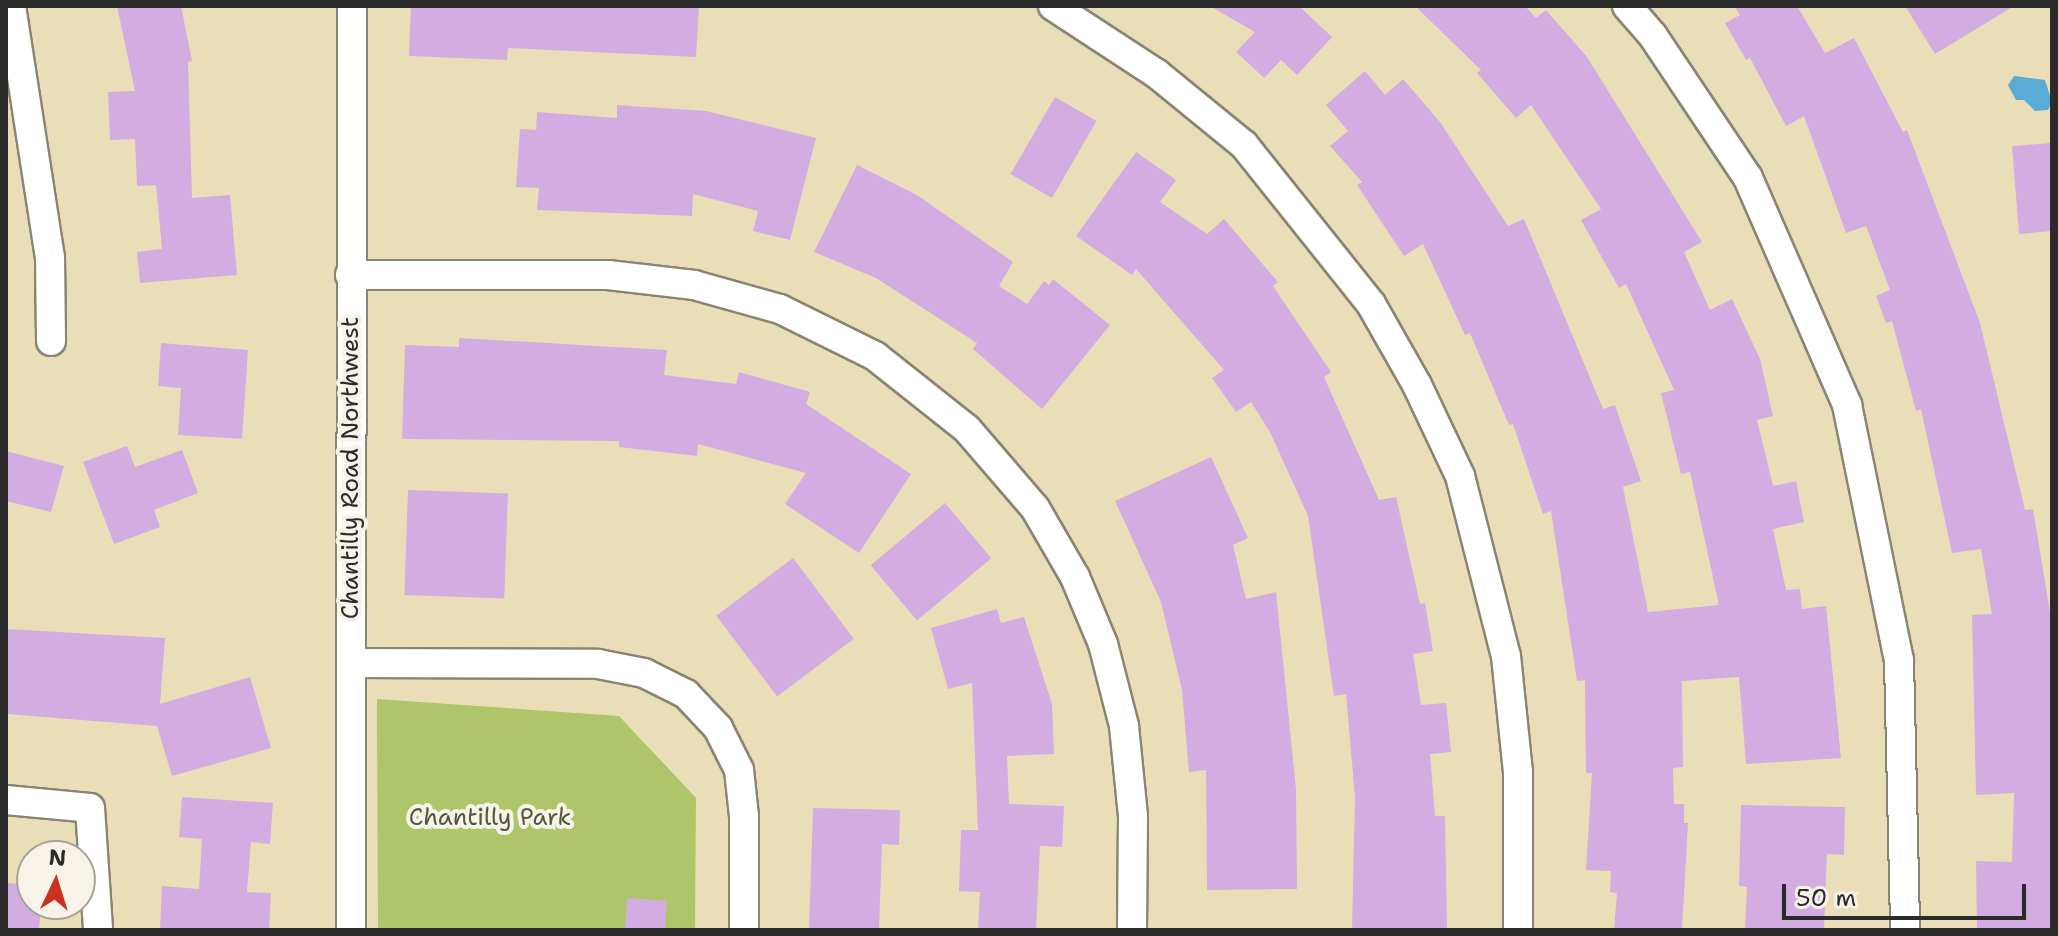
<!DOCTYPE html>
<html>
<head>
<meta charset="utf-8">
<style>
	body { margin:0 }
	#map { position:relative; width:2058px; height:936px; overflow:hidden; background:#eadeb9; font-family:"Shantell Sans",sans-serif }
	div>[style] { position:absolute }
	.green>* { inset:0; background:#afc56a }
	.water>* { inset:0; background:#5aabd5 }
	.building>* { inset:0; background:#d3ade2; transform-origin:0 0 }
	.roads { filter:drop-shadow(2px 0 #8a8472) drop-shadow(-2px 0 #8a8472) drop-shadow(0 2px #8a8472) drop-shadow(0 -2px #8a8472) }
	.street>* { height:28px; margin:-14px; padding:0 14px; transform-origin:14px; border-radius:14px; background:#fff }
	span { translate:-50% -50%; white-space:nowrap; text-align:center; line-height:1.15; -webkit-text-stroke:8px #f7f3e8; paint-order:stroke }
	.street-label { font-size:24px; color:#2b2b2b }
	.park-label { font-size:24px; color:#53593e }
	.frame { position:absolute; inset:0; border:8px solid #2b2b2b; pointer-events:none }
	.north { position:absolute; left:16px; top:840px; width:80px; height:80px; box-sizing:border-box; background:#f7f3e8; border:2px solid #a5a39c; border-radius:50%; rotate:4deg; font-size:22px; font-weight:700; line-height:32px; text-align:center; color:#2b2b2b }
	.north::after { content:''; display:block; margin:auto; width:28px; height:36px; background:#c8321e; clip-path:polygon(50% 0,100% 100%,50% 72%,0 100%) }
	.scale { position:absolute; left:1782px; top:884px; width:244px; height:36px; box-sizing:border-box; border:4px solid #2b2b2b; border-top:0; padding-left:10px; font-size:24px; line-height:28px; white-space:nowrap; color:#2b2b2b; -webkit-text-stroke:6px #f7f3e8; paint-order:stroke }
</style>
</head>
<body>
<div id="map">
	<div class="green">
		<i style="clip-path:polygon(377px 699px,619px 716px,696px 798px,695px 930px,378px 930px)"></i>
	</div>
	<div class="water">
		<i style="clip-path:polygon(2014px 76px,2045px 80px,2052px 102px,2048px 110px,2035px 111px,2024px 100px,2016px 100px,2008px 85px)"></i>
	</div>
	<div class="building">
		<i style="clip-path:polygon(117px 6px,181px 6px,192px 61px,188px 62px,192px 198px,230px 195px,237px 275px,140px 283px,137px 252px,162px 249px,156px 185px,137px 186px,135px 139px,110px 140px,108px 92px,135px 91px)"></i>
		<i style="clip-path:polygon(411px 6px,699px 6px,696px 57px,508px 48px,507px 60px,409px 56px)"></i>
		<i style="clip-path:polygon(1210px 6px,1299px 6px,1332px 37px,1297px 75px,1281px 60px,1264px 78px,1236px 52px,1255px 32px)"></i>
		<i style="clip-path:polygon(1415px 6px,1525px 6px,1536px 18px,1546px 10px,1587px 57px,1702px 242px,1684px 252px,1710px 310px,1732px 299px,1760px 359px,1773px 416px,1757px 420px,1773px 486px,1796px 481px,1804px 522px,1773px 529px,1786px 590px,1800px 589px,1802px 609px,1826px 606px,1841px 758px,1746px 764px,1739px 677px,1682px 681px,1683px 767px,1673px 768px,1674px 804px,1684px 804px,1684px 823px,1688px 823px,1682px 930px,1614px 930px,1617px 893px,1610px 892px,1611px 871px,1586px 870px,1592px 773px,1586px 773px,1585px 680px,1577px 681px,1551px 511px,1543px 514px,1513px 424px,1509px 425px,1470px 333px,1465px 335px,1423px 244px,1404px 256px,1357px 185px,1362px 182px,1330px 146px,1348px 131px,1326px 105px,1365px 71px,1385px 95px,1403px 79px,1440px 122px,1508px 226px,1524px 219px,1603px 409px,1615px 405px,1641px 481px,1623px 487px,1648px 612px,1719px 605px,1690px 472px,1681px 474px,1661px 393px,1674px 390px,1626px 284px,1619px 288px,1581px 220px,1601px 209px,1531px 105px,1516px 118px,1477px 73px,1481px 70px)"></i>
		<i style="clip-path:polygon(1734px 6px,1797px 6px,1825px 53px,1854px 38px,1903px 132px,1907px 130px,1980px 323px,2025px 510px,2033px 509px,2052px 624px,2052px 930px,1977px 930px,1976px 861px,2012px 862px,2014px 793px,1976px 795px,1972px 615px,1992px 614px,1981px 549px,1952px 553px,1921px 409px,1916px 411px,1892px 321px,1886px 323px,1876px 296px,1890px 290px,1866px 226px,1846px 233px,1804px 116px,1786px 126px,1750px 58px,1746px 60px,1725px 23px,1740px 15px)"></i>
		<i style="clip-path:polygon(1905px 6px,2014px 6px,1935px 54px)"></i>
		<i style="left:1055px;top:97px;width:48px;height:89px;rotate:30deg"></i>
		<i style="clip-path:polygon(617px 105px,706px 111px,816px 138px,790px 240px,753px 231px,758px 211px,693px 194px,692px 216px,537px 210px,539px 188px,516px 187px,520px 129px,536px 130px,537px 112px,617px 118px)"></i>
		<i style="clip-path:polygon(2052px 143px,2052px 231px,2019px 234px,2012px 146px)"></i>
		<i style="clip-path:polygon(1136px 152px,1176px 180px,1160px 202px,1207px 234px,1224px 219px,1278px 282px,1273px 286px,1331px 372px,1324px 377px,1379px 500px,1396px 497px,1420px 604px,1425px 603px,1433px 651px,1413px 654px,1421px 705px,1446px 703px,1451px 752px,1430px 754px,1435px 816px,1445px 816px,1447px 930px,1352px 930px,1355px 797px,1346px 694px,1334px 696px,1308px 516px,1270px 432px,1251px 402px,1236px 412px,1212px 378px,1224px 370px,1136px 269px,1132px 275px,1076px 236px)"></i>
		<i style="clip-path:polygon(857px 165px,917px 195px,1013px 262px,999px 286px,1027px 304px,1044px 281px,1049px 285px,1053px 279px,1110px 325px,1042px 409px,973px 349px,977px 343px,876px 278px,814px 252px)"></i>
		<i style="clip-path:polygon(459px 338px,667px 350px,664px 375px,736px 384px,739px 372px,810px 392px,806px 404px,911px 474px,859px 553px,785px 504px,806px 473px,698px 444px,697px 456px,619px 447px,619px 441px,402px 439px,405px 345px,459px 347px)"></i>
		<i style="clip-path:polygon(161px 343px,248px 350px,242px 439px,178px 435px,181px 388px,158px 386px)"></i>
		<i style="clip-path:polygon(127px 446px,135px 467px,182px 450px,198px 493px,154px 510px,160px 527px,114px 544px,83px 462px)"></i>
		<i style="clip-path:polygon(6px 451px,64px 466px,51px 512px,6px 501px)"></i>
		<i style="clip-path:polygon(1211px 457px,1248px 538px,1233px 545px,1246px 599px,1276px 592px,1296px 789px,1297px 889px,1207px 890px,1206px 770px,1189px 772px,1182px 690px,1161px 602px,1115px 501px)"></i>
		<i style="left:408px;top:490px;width:100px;height:105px;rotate:2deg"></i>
		<i style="left:945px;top:503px;width:72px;height:97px;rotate:50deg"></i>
		<i style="left:793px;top:558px;width:101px;height:96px;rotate:53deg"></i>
		<i style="clip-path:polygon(997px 609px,1001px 623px,1024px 617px,1052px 704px,1054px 754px,1007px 756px,1009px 804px,1064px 806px,1062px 847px,1040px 846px,1036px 930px,978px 930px,980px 892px,959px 891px,961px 830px,978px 830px,972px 683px,948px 689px,931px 628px)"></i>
		<i style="clip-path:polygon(6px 629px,165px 638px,160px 704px,250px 677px,271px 748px,172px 776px,157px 726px,6px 714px)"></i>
		<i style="clip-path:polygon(182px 797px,273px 803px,270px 844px,251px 842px,247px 892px,271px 893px,269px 930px,160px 930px,162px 886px,199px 889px,202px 839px,179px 837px)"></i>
		<i style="clip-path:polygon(1741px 805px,1845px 807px,1844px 855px,1827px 854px,1824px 930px,1745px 930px,1747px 887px,1739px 886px)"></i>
		<i style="clip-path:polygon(813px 808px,900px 810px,899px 845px,882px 844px,879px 930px,809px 930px)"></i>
		<i style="clip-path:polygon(6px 883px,32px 885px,32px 904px,41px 904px,39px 930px,6px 930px)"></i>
		<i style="left:627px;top:898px;width:40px;height:32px;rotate:4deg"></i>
	</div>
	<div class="roads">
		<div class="street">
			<i style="left:11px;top:6px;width:254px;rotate:81.2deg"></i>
			<i style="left:50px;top:257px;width:84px;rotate:89.3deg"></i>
			<i style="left:1053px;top:6px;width:124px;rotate:33.2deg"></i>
			<i style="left:1157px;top:74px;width:112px;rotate:39.2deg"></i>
			<i style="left:1244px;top:145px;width:203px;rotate:51.4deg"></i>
			<i style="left:1371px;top:304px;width:93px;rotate:60.4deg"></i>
			<i style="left:1417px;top:385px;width:101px;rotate:64.7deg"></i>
			<i style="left:1460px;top:476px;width:186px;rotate:75.7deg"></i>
			<i style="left:1506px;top:656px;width:117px;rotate:84.1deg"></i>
			<i style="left:1518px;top:772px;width:158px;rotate:90deg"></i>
			<i style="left:1627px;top:6px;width:40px;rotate:49deg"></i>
			<i style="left:1653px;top:36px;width:171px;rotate:56.2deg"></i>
			<i style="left:1748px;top:178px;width:248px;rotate:66.4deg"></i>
			<i style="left:1847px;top:405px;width:260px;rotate:78.5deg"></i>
			<i style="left:1899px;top:660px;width:270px;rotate:88.7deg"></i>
			<i style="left:350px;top:275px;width:258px"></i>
			<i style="left:608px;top:275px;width:87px;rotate:6.6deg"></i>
			<i style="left:694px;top:285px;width:89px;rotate:15.6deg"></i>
			<i style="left:780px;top:309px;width:106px;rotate:26.3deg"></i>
			<i style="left:875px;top:356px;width:117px;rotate:38.4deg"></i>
			<i style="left:967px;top:429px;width:104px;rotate:49.3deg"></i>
			<i style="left:1035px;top:508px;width:80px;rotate:59.9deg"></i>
			<i style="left:1075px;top:577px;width:73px;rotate:67.3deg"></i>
			<i style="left:1103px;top:644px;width:85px;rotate:75.6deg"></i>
			<i style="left:1124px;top:726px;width:90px;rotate:84.3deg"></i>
			<i style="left:1133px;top:816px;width:114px;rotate:90.5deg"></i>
			<i style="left:353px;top:663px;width:245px;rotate:0.2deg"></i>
			<i style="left:598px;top:664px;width:47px;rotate:11.1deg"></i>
			<i style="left:644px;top:673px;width:47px;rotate:26.6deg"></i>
			<i style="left:686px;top:694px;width:47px;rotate:46.7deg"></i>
			<i style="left:718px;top:728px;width:47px;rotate:63.4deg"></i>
			<i style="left:739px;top:770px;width:46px;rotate:83.8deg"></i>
			<i style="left:744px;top:816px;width:114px;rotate:90deg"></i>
			<i style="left:6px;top:800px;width:84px;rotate:5.4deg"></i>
			<i style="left:90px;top:808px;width:122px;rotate:86.2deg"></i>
			<i style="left:351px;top:930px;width:924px;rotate:-89.94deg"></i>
		</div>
	</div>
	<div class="street-label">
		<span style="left:351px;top:468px;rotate:-90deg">Chantilly Road Northwest</span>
	</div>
	<div class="park-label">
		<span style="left:490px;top:818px">Chantilly Park</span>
	</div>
	<div class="frame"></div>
	<div class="north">N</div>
	<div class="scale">50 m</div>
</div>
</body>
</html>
